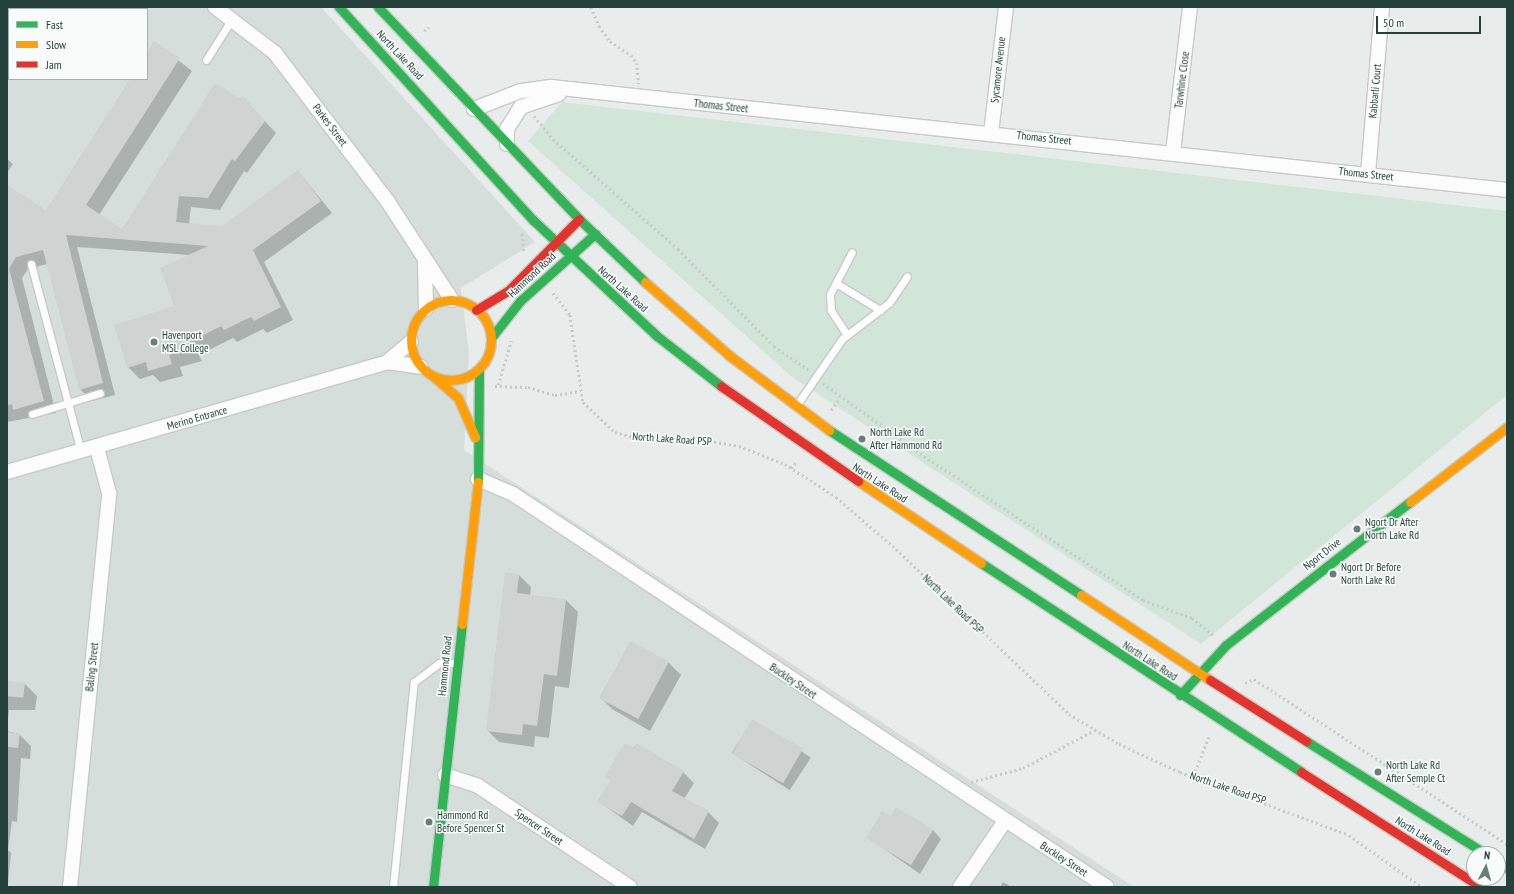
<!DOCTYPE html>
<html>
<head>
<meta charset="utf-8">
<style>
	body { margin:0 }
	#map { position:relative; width:1514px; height:894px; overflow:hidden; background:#e8edeb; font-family:"PT Sans Narrow",sans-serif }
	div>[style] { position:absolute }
	.built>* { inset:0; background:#d6dedb }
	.green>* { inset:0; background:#d1e6d8 }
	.shadow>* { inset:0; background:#0003; transform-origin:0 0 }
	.building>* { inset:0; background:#cfd4d2; transform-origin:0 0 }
	.path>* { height:2.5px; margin-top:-1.25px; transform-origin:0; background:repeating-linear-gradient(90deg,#c3ccca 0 2px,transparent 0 5px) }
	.roads { filter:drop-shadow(1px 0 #c5cac8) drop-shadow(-1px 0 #c5cac8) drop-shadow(0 1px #c5cac8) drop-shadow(0 -1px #c5cac8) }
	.lane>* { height:7px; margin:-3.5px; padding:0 3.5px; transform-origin:3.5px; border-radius:3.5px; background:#fcfcfc }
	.street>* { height:14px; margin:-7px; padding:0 7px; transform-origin:7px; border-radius:7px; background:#fcfcfc }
	.fast>* { height:9px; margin:-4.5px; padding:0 4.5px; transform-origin:4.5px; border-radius:4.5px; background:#30b455 }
	.slow>* { height:9px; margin:-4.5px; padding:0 4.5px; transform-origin:4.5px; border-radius:4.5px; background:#ff9f0a }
	.slow>.ring { margin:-4.5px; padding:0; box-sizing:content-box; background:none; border:9px solid #ff9f0a; border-radius:50% }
	.jam>* { height:9px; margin:-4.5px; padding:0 4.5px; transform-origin:4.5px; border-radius:4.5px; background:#e5322d }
	.dots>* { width:11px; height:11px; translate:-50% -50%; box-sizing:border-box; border:2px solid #f7fbf9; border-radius:50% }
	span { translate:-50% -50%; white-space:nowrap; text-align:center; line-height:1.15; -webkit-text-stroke:3px #f7fbf9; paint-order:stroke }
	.street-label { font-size:11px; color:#24423a }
	.poi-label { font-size:11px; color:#24423a }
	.left { translate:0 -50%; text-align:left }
	.frame { position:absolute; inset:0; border:8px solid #24423a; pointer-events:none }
	.legend { position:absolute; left:8px; top:8px; width:140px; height:72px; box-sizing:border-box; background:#f7fbf9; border:1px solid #a3b1ad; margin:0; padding:5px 7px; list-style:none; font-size:12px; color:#24423a }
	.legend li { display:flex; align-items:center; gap:8px; height:20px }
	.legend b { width:20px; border:1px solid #a3b1ad }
	.north { position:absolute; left:1466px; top:846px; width:40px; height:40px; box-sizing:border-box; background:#f7fbf9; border:1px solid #a3b1ad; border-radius:50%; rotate:6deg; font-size:11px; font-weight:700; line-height:16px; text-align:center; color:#24423a }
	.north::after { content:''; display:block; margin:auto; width:14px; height:18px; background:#697e78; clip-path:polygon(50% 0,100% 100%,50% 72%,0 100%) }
	.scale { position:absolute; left:1376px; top:16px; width:105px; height:18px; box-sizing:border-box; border:2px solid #24423a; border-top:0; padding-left:5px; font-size:12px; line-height:14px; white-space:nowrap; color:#24423a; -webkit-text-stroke:3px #f7fbf9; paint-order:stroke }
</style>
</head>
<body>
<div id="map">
	<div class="built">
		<i style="clip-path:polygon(evenodd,7px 7px,321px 7px,535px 242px,461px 288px,469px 353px,464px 450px,1134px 887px,7px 887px,7px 7px,9px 9px,147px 9px,147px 79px,9px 79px,9px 9px)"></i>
	</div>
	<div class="green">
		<i style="clip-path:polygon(562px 102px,1507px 211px,1507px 395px,1201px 644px,792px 377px,528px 141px)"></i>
	</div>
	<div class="shadow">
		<i style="clip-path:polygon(155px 42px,192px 71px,99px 215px,123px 230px,238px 99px,243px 98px,276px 133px,247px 173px,244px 171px,220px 210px,191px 207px,189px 224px,222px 227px,298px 171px,332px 213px,264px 262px,293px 320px,267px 333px,263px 329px,237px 342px,233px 338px,199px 355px,202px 361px,180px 367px,183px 376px,160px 382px,153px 375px,140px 379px,128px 367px,175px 307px,190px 255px,77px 247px,115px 395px,92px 401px,80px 389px,47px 264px,28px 269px,22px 278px,56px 413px,7px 422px,7px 187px,46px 211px,131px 79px,147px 79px,147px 54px)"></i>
		<i style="clip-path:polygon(7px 159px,13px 164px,7px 173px)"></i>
		<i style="clip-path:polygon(519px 575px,531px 587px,530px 596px,566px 600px,578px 612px,569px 688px,555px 686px,549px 738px,535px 736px,534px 747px,499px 742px,487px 730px)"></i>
		<i style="clip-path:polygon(631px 642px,669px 663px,681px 675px,650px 731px,612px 709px,600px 697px)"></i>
		<i style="clip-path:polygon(7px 682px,25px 684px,37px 696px,35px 710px,9px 710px,7px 728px)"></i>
		<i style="left:753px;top:720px;width:69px;height:39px;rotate:33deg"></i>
		<i style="clip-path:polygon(7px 731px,19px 734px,31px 746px,30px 759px,21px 758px,17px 822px,12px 821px,8px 850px,11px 853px,8px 884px)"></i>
		<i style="clip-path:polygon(637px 744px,683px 772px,694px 783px,684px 799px,708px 812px,719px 823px,705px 849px,642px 812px,633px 826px,598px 801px,611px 781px,606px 777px)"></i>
		<i style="clip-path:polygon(891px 817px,933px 830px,941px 839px,920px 874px,867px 837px)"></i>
		<i style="clip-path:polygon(1003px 882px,1012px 887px,1000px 887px)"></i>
	</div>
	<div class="building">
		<i style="clip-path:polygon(154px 41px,180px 58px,86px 205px,122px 229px,215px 83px,238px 98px,244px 97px,265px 121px,235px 161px,232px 159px,208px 198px,179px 196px,176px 222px,222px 226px,298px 170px,321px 201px,253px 250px,281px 307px,254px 321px,251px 317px,224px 330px,221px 326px,188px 343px,190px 349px,169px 355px,172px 364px,148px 371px,146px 362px,127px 368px,114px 325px,174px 306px,160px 268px,208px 246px,66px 235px,103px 383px,79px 390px,43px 250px,16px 257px,9px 269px,44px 401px,13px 410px,12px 404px,7px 406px,7px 185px,46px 210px,130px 79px,147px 79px,147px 52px)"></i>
		<i style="clip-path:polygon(505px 572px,519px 574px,517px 593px,566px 599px,557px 676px,544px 674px,537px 726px,523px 724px,522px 735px,486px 731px)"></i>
		<i style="left:630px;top:641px;width:44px;height:65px;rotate:28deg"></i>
		<i style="left:7px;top:681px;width:18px;height:15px;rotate:6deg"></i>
		<i style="left:752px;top:719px;width:59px;height:40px;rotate:30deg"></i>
		<i style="clip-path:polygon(7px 732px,20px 733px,18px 748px,7px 747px)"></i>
		<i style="clip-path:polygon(625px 743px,634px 748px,637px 743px,684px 771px,672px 791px,709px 811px,694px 839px,631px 802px,622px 816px,597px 802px,610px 780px,604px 777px)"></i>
		<i style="clip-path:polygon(896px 807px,933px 830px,911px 865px,866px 838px,882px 811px,891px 816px)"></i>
	</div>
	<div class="path">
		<i style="left:591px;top:7px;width:21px;rotate:67deg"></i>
		<i style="left:599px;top:26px;width:19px;rotate:54deg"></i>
		<i style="left:610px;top:41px;width:25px;rotate:34deg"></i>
		<i style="left:631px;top:55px;width:10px;rotate:53deg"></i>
		<i style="left:637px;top:63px;width:21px;rotate:85deg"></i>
		<i style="left:424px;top:31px;width:6px;rotate:-39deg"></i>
		<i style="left:534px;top:116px;width:30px;rotate:50deg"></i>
		<i style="left:553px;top:139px;width:167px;rotate:41.3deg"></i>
		<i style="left:678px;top:249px;width:136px;rotate:45.3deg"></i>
		<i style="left:774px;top:346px;width:42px;rotate:34.4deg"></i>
		<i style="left:522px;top:234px;width:17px;rotate:83deg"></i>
		<i style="left:553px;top:293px;width:28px;rotate:52deg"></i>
		<i style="left:570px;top:315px;width:88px;rotate:81.5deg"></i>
		<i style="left:583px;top:402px;width:44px;rotate:43.2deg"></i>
		<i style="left:615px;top:432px;width:23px;rotate:15deg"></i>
		<i style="left:637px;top:438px;width:72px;rotate:2.4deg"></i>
		<i style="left:709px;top:441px;width:30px;rotate:9deg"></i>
		<i style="left:739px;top:446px;width:49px;rotate:21.4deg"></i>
		<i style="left:785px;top:464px;width:61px;rotate:32.9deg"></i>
		<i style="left:836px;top:497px;width:79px;rotate:40.9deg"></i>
		<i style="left:896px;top:549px;width:239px;rotate:43.6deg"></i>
		<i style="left:1069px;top:714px;width:58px;rotate:31deg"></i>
		<i style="left:1119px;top:744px;width:67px;rotate:24.7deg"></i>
		<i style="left:1180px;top:772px;width:180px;rotate:20.4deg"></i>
		<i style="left:1349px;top:835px;width:90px;rotate:35.5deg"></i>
		<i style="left:823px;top:383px;width:125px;rotate:35.9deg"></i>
		<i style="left:924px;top:456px;width:262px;rotate:33.3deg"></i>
		<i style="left:1143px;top:600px;width:52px;rotate:20.2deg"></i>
		<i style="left:1192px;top:618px;width:27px;rotate:39deg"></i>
		<i style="left:498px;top:385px;width:46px;rotate:-73.5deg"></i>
		<i style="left:495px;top:386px;width:33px;rotate:2deg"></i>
		<i style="left:528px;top:387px;width:28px;rotate:17deg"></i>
		<i style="left:555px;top:395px;width:24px;rotate:-9deg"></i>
		<i style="left:831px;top:410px;width:15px;rotate:-53deg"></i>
		<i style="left:791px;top:468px;width:9px;rotate:-49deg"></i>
		<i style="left:1245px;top:683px;width:10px;rotate:-24deg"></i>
		<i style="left:1254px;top:679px;width:302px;rotate:33.1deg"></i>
		<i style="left:1193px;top:776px;width:45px;rotate:-68deg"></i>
		<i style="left:971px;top:782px;width:54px;rotate:-15.1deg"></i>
		<i style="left:1023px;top:768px;width:81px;rotate:-27.8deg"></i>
	</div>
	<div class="roads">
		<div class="lane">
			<i style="left:206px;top:60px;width:49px;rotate:-57.6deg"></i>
			<i style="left:31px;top:264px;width:195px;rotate:75.1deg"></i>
			<i style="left:836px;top:283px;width:52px;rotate:31.5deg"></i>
			<i style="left:847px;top:335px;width:30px;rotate:-123deg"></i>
			<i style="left:831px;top:310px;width:16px;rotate:-94deg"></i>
			<i style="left:830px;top:294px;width:47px;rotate:-62.4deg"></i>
			<i style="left:798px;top:403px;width:78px;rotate:-55.5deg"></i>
			<i style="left:842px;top:339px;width:59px;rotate:-37.5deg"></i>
			<i style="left:889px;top:303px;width:32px;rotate:-56deg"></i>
			<i style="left:32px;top:414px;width:71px;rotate:-17.2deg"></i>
			<i style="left:393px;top:887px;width:206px;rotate:-84.2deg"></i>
			<i style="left:414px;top:682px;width:31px;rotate:-37deg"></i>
			<i style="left:439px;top:663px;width:18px"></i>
		</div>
		<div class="street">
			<i style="left:215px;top:7px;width:76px;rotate:37.5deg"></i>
			<i style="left:275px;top:53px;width:187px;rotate:52.8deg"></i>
			<i style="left:388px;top:202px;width:117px;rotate:56.9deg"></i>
			<i style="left:474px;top:109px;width:50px;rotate:-21deg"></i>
			<i style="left:521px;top:91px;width:30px;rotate:-8deg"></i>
			<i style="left:551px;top:87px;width:962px;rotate:6.15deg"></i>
			<i style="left:991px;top:133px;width:127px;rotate:-83.2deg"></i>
			<i style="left:507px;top:144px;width:15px;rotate:-90deg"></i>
			<i style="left:507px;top:129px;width:26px;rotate:-58deg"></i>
			<i style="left:521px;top:107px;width:40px;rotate:-18.9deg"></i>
			<i style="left:1173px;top:152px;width:146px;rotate:-83.3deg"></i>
			<i style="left:1368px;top:174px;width:168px;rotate:-85.2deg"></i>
			<i style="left:425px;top:261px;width:48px;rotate:88.8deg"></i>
			<i style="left:387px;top:362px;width:34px;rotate:8deg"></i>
			<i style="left:7px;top:472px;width:396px;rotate:-16.1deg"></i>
			<i style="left:387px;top:362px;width:31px;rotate:-40deg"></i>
			<i style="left:478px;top:479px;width:38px;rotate:23deg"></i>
			<i style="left:513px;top:494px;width:712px;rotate:33.49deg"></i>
			<i style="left:445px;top:775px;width:35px;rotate:18deg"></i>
			<i style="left:478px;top:786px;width:182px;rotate:33.6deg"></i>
			<i style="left:70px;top:887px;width:396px;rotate:-84.3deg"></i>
			<i style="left:109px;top:493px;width:47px;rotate:-104.9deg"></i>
			<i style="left:960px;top:887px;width:80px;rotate:-55.7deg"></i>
		</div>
		<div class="fast">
			<i style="left:339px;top:7px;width:288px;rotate:47.7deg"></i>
			<i style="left:533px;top:220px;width:170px;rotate:43.1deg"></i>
			<i style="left:657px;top:336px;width:81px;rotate:38deg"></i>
			<i style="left:378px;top:7px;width:292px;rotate:46.5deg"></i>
			<i style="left:579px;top:219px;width:91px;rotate:43.7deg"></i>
			<i style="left:491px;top:338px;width:47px;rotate:-51.9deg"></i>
			<i style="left:520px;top:301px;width:101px;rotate:-41.8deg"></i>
			<i style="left:829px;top:430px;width:301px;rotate:33.2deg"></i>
			<i style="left:478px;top:482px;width:113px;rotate:-89.5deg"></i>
			<i style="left:981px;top:563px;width:382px;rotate:33.1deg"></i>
			<i style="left:1180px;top:695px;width:68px;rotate:-47.4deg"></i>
			<i style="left:1226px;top:645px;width:233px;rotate:-37.9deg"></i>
			<i style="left:1306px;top:741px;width:213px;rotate:32.1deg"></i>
			<i style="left:1498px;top:862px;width:11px;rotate:34deg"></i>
			<i style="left:433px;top:887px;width:265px;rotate:-83.7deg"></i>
		</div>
		<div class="slow">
			<i style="left:645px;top:282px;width:113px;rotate:41deg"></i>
			<i style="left:730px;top:356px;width:124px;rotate:36.8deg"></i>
			<i class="ring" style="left:411px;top:300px;width:71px;height:71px"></i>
			<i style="left:434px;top:377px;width:32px;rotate:41deg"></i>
			<i style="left:458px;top:398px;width:43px;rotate:66.4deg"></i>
			<i style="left:858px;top:481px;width:148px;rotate:33.7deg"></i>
			<i style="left:1410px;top:502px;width:123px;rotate:-37.7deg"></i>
			<i style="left:1081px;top:595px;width:154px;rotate:33.4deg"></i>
			<i style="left:462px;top:624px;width:143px;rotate:-83.6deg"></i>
		</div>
		<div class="jam">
			<i style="left:476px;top:310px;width:37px;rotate:-31deg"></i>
			<i style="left:508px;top:291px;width:101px;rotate:-45.4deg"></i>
			<i style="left:721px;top:386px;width:167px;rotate:34.7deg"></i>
			<i style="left:1210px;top:680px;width:114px;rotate:32.4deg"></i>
			<i style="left:1301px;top:772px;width:214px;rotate:32.6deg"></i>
		</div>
	</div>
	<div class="dots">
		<i style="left:154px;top:342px;background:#697e78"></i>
		<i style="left:862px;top:439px;background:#697e78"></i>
		<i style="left:1357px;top:529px;background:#697e78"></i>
		<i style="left:1333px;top:574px;background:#697e78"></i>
		<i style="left:1378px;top:772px;background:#697e78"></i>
		<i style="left:429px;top:822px;background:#697e78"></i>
	</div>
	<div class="street-label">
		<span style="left:400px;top:55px;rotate:47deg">North Lake Road</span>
		<span style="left:998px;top:70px;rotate:-84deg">Sycamore Avenue</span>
		<span style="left:1182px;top:80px;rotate:-83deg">Tarwhine Close</span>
		<span style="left:1375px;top:91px;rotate:-85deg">Kabbarli Court</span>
		<span style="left:721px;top:106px;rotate:6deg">Thomas Street</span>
		<span style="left:330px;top:125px;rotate:53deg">Parkes Street</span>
		<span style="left:1044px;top:138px;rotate:6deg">Thomas Street</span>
		<span style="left:1366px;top:174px;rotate:6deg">Thomas Street</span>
		<span style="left:532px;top:275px;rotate:-43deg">Hammond Road</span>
		<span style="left:623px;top:289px;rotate:42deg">North Lake Road</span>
		<span style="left:197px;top:418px;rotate:-16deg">Merino Entrance</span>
		<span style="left:672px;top:439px;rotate:4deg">North Lake Road PSP</span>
		<span style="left:880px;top:483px;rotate:33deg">North Lake Road</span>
		<span style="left:1322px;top:554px;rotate:-38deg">Ngort Drive</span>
		<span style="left:953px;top:604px;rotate:44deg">North Lake Road PSP</span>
		<span style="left:1150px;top:661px;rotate:33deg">North Lake Road</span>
		<span style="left:445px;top:666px;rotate:-84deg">Hammond Road</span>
		<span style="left:92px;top:667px;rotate:-84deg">Baling Street</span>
		<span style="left:793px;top:681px;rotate:34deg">Buckley Street</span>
		<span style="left:1228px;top:788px;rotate:19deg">North Lake Road PSP</span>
		<span style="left:539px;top:827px;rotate:34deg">Spencer Street</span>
		<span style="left:1423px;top:836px;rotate:32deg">North Lake Road</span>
		<span style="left:1064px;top:859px;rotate:33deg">Buckley Street</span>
	</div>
	<div class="poi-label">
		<span class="left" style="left:162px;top:342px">Havenport<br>MSL College</span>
		<span class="left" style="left:870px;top:439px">North Lake Rd<br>After Hammond Rd</span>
		<span class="left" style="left:1365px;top:529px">Ngort Dr After<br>North Lake Rd</span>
		<span class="left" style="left:1341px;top:574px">Ngort Dr Before<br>North Lake Rd</span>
		<span class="left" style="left:1386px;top:772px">North Lake Rd<br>After Semple Ct</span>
		<span class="left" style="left:437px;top:822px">Hammond Rd<br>Before Spencer St</span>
	</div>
	<div class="frame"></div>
	<ul class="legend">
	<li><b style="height:5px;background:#30b455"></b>Fast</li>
	<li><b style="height:5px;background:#ff9f0a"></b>Slow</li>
	<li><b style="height:5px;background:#e5322d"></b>Jam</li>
	</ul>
	<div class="north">N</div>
	<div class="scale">50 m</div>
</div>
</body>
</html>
